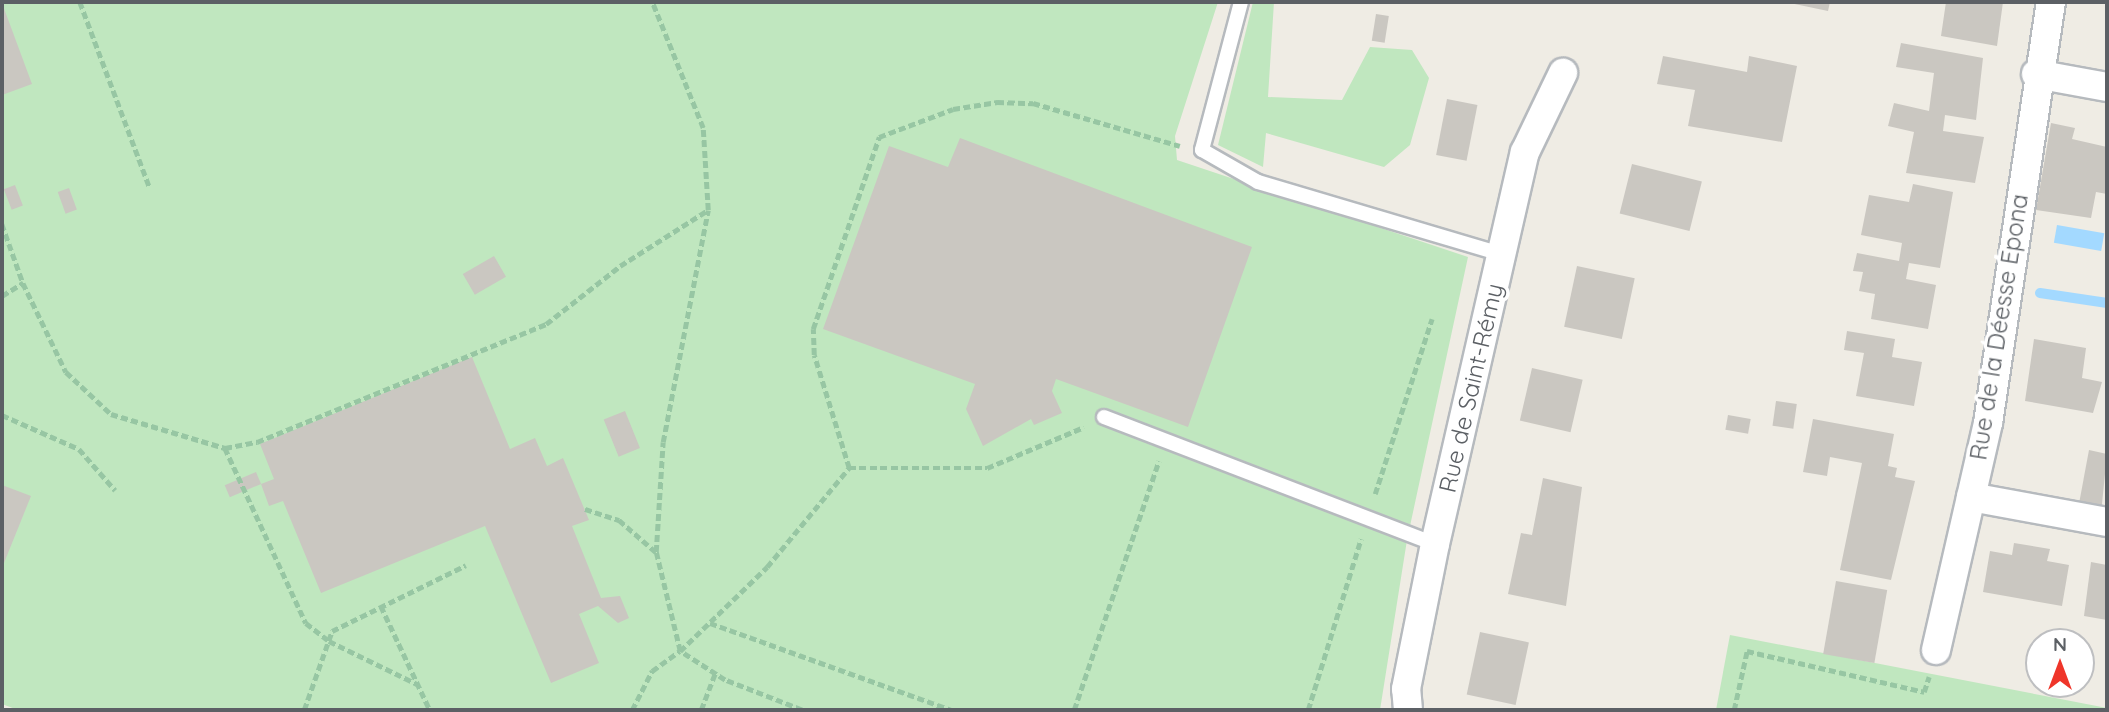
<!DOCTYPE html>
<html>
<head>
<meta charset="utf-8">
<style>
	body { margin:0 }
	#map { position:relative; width:2109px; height:712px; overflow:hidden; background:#efece4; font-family:Quicksand,sans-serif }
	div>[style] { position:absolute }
	.green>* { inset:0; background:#c0e7bf }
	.water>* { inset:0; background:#a3d9ff; transform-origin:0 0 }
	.stream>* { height:10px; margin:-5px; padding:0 5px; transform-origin:5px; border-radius:5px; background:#a3d9ff }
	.building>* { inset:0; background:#cac7c1; transform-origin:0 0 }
	.path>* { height:4.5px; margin-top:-2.25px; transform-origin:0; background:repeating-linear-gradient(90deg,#97c6a3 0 7px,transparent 0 10.5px) }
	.roads { filter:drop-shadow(2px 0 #b6babe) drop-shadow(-2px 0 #b6babe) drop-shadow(0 2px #b6babe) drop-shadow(0 -2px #b6babe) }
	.service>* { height:14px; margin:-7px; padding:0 7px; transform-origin:7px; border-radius:7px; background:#fff }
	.minor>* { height:28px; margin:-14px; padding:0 14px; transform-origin:14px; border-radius:14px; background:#fff }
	span { translate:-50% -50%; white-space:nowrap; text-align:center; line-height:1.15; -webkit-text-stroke:7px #fff; paint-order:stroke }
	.street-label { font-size:24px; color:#5c6065 }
	.frame { position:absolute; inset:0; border:4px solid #5c6065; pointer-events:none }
	.north { position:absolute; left:2025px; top:628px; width:70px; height:70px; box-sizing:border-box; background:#fff; border:2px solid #bebfc1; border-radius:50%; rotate:0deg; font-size:19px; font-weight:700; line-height:28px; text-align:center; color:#5c6065 }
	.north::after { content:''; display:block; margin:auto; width:24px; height:32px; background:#ef352a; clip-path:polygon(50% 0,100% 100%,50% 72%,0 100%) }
</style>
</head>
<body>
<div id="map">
	<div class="green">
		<i style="clip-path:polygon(2px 2px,1218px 2px,1175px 136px,1177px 160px,1468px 257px,1407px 540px,1380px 710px,18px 710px,2px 704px)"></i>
		<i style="clip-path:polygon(1253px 2px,1274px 2px,1268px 97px,1342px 100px,1370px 47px,1412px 50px,1429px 78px,1410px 145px,1384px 167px,1266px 133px,1263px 167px,1218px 145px)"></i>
		<i style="clip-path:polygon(1730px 635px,2107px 708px,2107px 710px,1716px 710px)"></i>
	</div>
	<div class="water">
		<i style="left:2057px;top:225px;width:48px;height:18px;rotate:10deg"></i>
	</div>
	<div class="stream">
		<i style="left:2040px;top:293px;width:68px;rotate:8.5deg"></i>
	</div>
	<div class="building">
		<i style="clip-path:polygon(1785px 2px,1830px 2px,1828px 11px)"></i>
		<i style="clip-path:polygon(1946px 2px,2003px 2px,1997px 46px,1941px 36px)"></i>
		<i style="clip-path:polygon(2px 3px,32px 84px,2px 95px)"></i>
		<i style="left:1376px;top:14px;width:13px;height:27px;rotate:9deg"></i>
		<i style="clip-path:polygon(1901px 43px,1983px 58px,1976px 120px,1945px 115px,1943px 131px,1984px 137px,1975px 183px,1906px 173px,1914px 132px,1888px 126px,1894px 103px,1929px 111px,1934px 73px,1896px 67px)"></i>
		<i style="clip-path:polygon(1663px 56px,1747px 72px,1749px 56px,1797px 66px,1782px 142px,1688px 126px,1695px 90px,1657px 84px)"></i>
		<i style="left:1447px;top:99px;width:31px;height:57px;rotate:11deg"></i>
		<i style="clip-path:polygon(2051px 123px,2075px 128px,2072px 139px,2107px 147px,2107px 194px,2096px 192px,2091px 218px,2036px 210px)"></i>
		<i style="clip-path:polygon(960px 138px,1252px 247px,1188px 427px,1056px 379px,1052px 391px,1062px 413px,1034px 425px,1031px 419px,983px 446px,966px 409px,975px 384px,823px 329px,889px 146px,948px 167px)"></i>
		<i style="left:1632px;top:164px;width:72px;height:51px;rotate:14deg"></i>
		<i style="clip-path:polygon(1913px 184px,1953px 192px,1940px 268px,1909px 263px,1906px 279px,1936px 285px,1928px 329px,1871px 319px,1875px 294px,1859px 291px,1863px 272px,1853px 271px,1857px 253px,1899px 261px,1902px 243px,1861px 235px,1869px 195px,1909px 202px)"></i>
		<i style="left:15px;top:185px;width:22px;height:12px;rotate:69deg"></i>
		<i style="left:69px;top:188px;width:23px;height:12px;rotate:70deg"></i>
		<i style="left:494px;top:256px;width:24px;height:36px;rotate:60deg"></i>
		<i style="left:1577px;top:266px;width:59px;height:62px;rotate:12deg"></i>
		<i style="clip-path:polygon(1847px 331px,1895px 339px,1892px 357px,1922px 362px,1914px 406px,1856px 396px,1864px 353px,1844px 350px)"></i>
		<i style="clip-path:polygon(2034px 339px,2086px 348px,2082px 378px,2102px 382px,2093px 413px,2025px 401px)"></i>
		<i style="clip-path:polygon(472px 357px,510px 449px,535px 438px,547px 466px,563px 458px,589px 520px,572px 526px,601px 598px,620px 596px,629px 618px,618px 623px,598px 606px,579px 614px,599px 663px,551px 683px,485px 526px,321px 593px,283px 501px,269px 506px,261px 484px,274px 479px,260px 444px)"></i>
		<i style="left:1532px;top:368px;width:52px;height:54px;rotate:13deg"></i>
		<i style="left:1776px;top:401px;width:21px;height:25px;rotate:8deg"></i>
		<i style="left:625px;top:411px;width:40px;height:23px;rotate:68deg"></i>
		<i style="left:1728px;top:415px;width:23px;height:15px;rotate:10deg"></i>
		<i style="clip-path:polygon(1813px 419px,1894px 434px,1888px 466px,1897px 468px,1895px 477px,1915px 481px,1891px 580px,1840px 570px,1862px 463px,1830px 457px,1827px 476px,1803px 472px)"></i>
		<i style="clip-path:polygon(2089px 450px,2107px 454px,2101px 514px,2078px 509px)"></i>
		<i style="left:256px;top:472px;width:13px;height:34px;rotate:67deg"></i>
		<i style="clip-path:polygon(1543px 478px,1582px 487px,1566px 606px,1508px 594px,1521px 533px,1532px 535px)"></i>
		<i style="clip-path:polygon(2px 485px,31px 496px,2px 568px)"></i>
		<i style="clip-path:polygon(2014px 543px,2050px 549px,2047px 561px,2069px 565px,2062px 606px,1983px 592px,1990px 551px,2012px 555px)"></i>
		<i style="clip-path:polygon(2091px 562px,2107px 565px,2107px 620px,2084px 616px)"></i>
		<i style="left:1836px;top:581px;width:52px;height:74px;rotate:10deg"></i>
		<i style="left:1480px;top:632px;width:50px;height:64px;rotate:12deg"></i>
	</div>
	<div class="path">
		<i style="left:80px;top:2px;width:199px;rotate:69.4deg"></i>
		<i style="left:2px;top:224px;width:63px;rotate:70.4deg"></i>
		<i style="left:2px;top:296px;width:25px;rotate:-32deg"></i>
		<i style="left:23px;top:283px;width:99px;rotate:64.2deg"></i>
		<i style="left:66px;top:372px;width:62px;rotate:43deg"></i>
		<i style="left:111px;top:414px;width:119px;rotate:16.6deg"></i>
		<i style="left:225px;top:448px;width:33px;rotate:-11deg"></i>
		<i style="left:257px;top:442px;width:312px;rotate:-22.2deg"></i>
		<i style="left:546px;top:324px;width:94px;rotate:-38.1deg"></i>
		<i style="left:620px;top:266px;width:104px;rotate:-32.5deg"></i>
		<i style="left:2px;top:415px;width:84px;rotate:23.8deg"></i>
		<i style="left:79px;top:449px;width:55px;rotate:48.7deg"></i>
		<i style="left:225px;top:448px;width:193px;rotate:65.2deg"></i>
		<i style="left:306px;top:623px;width:29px;rotate:38deg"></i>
		<i style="left:329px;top:641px;width:98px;rotate:26deg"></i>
		<i style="left:849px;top:468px;width:118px;rotate:-107.2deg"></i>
		<i style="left:814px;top:355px;width:26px;rotate:-92deg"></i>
		<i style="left:813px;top:329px;width:203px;rotate:-71deg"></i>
		<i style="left:879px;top:137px;width:79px;rotate:-20.7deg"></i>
		<i style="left:953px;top:109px;width:45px;rotate:-9deg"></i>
		<i style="left:997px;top:102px;width:36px;rotate:2deg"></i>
		<i style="left:1033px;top:103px;width:153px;rotate:16.3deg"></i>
		<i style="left:1375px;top:494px;width:184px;rotate:-72deg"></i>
		<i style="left:585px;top:509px;width:36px;rotate:18deg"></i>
		<i style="left:619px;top:520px;width:49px;rotate:40.9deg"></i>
		<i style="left:381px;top:606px;width:115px;rotate:64.8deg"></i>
		<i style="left:710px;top:623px;width:257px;rotate:19.8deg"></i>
		<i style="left:304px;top:710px;width:84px;rotate:-70.5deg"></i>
		<i style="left:332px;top:631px;width:149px;rotate:-26.2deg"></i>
		<i style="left:632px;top:710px;width:44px;rotate:-62.9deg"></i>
		<i style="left:652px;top:671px;width:34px;rotate:-36deg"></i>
		<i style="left:680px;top:651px;width:102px;rotate:-103.6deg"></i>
		<i style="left:656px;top:552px;width:110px;rotate:-86.4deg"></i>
		<i style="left:663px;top:442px;width:236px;rotate:-79deg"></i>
		<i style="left:708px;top:210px;width:82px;rotate:-93.5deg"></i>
		<i style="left:703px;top:128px;width:136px;rotate:-112deg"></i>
		<i style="left:701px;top:710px;width:39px;rotate:-69deg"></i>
		<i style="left:802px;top:710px;width:83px;rotate:-158.7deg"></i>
		<i style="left:725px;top:680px;width:54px;rotate:-147.2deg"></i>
		<i style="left:680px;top:651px;width:121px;rotate:-44deg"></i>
		<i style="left:767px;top:567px;width:129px;rotate:-50.4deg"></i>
		<i style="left:849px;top:468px;width:138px"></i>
		<i style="left:987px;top:468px;width:105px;rotate:-22.9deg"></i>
		<i style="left:1074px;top:710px;width:263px;rotate:-71.2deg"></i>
		<i style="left:1308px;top:710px;width:179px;rotate:-72.8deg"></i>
		<i style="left:1734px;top:710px;width:60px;rotate:-77.6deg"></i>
		<i style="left:1747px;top:651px;width:182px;rotate:13deg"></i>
		<i style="left:1924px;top:692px;width:16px;rotate:-72deg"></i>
	</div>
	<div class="roads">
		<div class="service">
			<i style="left:1241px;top:2px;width:153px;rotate:104.8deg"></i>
			<i style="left:1202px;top:150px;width:64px;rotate:29.7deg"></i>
			<i style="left:1258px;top:182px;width:253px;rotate:16.5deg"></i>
			<i style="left:1104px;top:417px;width:355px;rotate:21deg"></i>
		</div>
		<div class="minor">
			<i style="left:2036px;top:74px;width:72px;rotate:10.4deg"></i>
			<i style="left:1971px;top:497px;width:138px;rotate:10.4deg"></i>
			<i style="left:1936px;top:650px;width:233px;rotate:-77.1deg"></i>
			<i style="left:1988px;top:423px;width:426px;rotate:-81.5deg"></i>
			<i style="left:1408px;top:710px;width:21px;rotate:-95deg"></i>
			<i style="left:1406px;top:689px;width:148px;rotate:-78.7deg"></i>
			<i style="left:1435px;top:544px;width:402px;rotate:-77.1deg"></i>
			<i style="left:1525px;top:152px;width:88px;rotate:-64.3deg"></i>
		</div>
	</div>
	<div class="street-label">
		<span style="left:1999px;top:327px;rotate:-81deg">Rue de la Déesse Epona</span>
		<span style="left:1471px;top:388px;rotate:-77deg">Rue de Saint-Rémy</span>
	</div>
	<div class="frame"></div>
	<div class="north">N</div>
</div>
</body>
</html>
